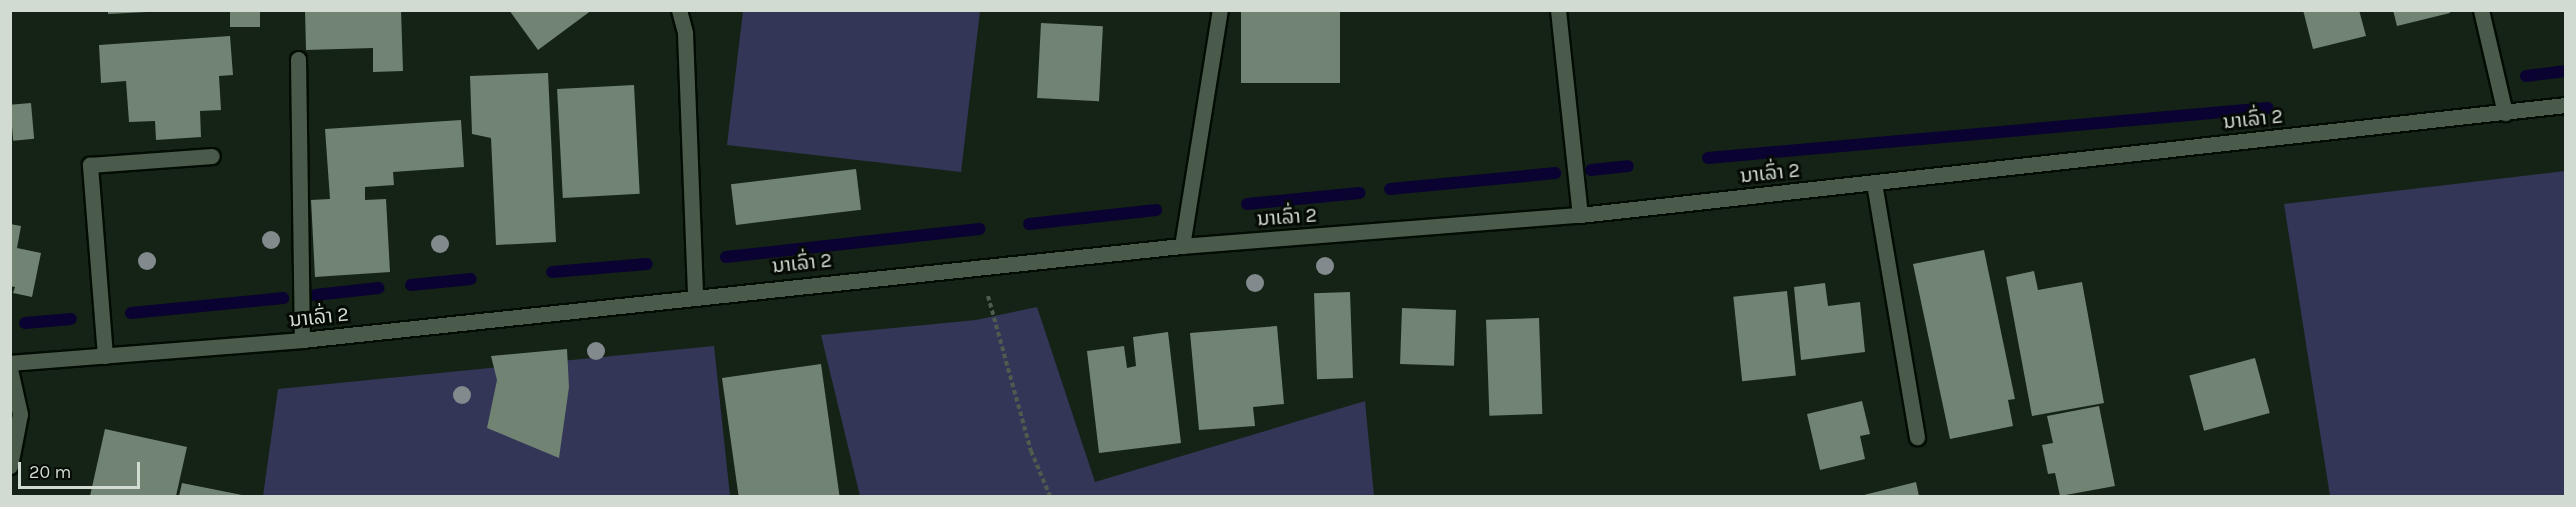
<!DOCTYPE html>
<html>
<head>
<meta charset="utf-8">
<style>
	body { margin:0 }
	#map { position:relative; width:2576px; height:507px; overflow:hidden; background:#142315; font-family:Karla,"Noto Sans Lao",sans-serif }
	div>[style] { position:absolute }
	.green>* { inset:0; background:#333656 }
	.stream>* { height:12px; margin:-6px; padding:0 6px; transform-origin:6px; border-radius:6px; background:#0a0331 }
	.building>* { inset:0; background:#718372; transform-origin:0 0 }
	.path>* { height:4px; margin-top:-2px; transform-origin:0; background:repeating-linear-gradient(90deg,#4e5b4f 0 4.5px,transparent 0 7.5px) }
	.roads { filter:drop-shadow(2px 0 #020c02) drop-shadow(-2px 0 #020c02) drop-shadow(0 2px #020c02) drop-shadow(0 -2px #020c02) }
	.service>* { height:15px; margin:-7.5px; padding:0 7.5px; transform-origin:7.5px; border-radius:7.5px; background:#4b5b4b }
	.minor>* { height:15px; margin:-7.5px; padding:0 7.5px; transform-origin:7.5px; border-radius:7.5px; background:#4b5b4b }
	.trees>* { width:18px; height:18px; margin:-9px; border-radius:50%; background:#828a8d }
	span { translate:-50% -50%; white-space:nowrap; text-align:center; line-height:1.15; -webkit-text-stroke:6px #050a05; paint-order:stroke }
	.street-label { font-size:20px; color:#d2dbd2 }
	.frame { position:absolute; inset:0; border:12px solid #d2dbd2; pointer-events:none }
	.scale { position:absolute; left:18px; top:462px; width:122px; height:27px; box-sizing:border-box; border:3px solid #d2dbd2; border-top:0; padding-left:8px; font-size:18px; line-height:21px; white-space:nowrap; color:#d2dbd2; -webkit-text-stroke:4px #050a05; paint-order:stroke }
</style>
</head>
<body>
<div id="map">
	<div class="green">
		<i style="clip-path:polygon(743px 11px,980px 11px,961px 172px,727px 145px)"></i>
		<i style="clip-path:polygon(2565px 171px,2565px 496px,2330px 496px,2284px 204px)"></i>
		<i style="clip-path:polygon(1037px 307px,1095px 482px,1365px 401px,1374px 496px,860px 496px,821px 335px,976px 320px)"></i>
		<i style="clip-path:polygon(714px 346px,730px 496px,263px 496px,278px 389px)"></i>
	</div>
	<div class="stream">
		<i style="left:2526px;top:76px;width:40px;rotate:-7.1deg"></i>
		<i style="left:1708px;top:158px;width:562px;rotate:-5.1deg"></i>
		<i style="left:1591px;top:170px;width:37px;rotate:-6deg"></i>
		<i style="left:1390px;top:189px;width:166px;rotate:-5.5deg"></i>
		<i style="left:1247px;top:204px;width:113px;rotate:-5.6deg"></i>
		<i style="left:1029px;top:224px;width:128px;rotate:-6.3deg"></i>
		<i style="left:726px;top:257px;width:255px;rotate:-6.3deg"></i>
		<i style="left:552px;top:272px;width:95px;rotate:-4.8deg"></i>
		<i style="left:411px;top:285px;width:60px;rotate:-5.7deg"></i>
		<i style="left:315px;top:295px;width:64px;rotate:-6.2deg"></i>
		<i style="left:131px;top:313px;width:153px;rotate:-5.6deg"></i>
		<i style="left:25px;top:323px;width:46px;rotate:-5deg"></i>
	</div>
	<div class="building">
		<i style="clip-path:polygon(108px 10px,147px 10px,147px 12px,108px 14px)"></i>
		<i style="left:230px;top:10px;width:30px;height:17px"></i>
		<i style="clip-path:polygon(305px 10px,401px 10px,403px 71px,373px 72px,373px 48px,306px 50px)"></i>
		<i style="clip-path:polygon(509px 10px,592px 10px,538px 50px)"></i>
		<i style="left:1241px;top:10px;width:99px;height:73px"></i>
		<i style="clip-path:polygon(2303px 10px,2359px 10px,2366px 36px,2313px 49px)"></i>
		<i style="clip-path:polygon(2393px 10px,2449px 10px,2450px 13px,2397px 26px)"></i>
		<i style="left:1041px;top:23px;width:62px;height:75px;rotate:3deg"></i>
		<i style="clip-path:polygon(230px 36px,233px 75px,219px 76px,221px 110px,200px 111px,201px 137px,156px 140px,155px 121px,129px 122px,126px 81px,101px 83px,99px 45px)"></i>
		<i style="clip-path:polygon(548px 73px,556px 242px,496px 245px,491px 138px,472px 134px,470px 76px)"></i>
		<i style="left:634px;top:85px;width:109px;height:77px;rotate:87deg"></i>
		<i style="left:31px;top:103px;width:36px;height:21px;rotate:85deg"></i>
		<i style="clip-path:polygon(461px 120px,464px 167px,393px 172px,394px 185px,365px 187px,365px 200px,386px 199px,390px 272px,315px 277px,311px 200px,330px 199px,325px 129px)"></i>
		<i style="left:856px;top:169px;width:41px;height:126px;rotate:83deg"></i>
		<i style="clip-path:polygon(10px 224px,21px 226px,17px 248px,41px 253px,32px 297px,13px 293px,15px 287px,10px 286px)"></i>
		<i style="clip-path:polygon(1984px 250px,2015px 399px,2008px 400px,2013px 426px,1950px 439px,1913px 264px)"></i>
		<i style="clip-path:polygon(2034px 271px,2038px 290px,2082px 282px,2104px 403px,2032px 416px,2006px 277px)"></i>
		<i style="clip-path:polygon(1825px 283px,1828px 306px,1860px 302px,1865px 352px,1801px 360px,1794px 287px)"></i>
		<i style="left:1787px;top:291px;width:85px;height:54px;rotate:84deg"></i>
		<i style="left:1350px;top:292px;width:86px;height:36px;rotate:88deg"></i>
		<i style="left:1402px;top:308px;width:54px;height:56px;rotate:2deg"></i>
		<i style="left:1539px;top:318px;width:96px;height:53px;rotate:88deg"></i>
		<i style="clip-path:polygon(1277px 326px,1284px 404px,1253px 407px,1255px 426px,1199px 430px,1190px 333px)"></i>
		<i style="clip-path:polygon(1168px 332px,1181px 443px,1099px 453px,1087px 351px,1124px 346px,1127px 368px,1136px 366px,1133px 337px)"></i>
		<i style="clip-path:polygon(567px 349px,569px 387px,559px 458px,487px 428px,497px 380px,491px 356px)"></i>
		<i style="left:2255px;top:358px;width:57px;height:68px;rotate:75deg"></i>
		<i style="left:821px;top:364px;width:133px;height:100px;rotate:82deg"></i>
		<i style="clip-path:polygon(1862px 401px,1870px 434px,1860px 436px,1865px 459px,1820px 470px,1807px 414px)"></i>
		<i style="clip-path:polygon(2099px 406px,2115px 486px,2060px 496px,2055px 473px,2048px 474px,2042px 445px,2053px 443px,2047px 416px)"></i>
		<i style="clip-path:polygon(105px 429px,187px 447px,176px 496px,90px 496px)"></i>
		<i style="clip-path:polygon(1916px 482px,1919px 496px,1860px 496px)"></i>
		<i style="clip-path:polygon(182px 483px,242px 495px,242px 496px,179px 496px)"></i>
	</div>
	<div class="path">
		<i style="left:988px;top:296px;width:161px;rotate:74.5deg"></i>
		<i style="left:1031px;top:451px;width:49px;rotate:67.1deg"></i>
	</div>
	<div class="roads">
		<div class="service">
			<i style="left:679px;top:10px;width:24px;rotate:75deg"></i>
			<i style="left:685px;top:33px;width:262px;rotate:87.8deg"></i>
			<i style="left:1558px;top:10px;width:206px;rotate:83.9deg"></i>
			<i style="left:1874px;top:183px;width:258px;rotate:80.4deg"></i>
			<i style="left:105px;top:356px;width:192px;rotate:-94.5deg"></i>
			<i style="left:90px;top:165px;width:122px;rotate:-4.2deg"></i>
			<i style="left:10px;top:369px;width:46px;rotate:77.5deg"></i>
			<i style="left:20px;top:414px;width:53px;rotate:100.9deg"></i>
		</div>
		<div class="minor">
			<i style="left:2481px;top:10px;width:106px;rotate:76.9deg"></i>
			<i style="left:298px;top:59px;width:281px;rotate:89.2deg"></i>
			<i style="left:1182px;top:246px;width:239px;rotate:-80.9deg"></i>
			<i style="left:10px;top:363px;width:293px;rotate:-4.5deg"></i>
			<i style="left:302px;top:340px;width:885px;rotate:-6.1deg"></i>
			<i style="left:1182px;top:246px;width:399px;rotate:-4.5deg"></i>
			<i style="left:1580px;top:215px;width:992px;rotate:-6.37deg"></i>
		</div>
	</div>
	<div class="trees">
		<i style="left:271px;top:240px"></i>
		<i style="left:440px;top:244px"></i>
		<i style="left:147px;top:261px"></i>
		<i style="left:1325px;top:266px"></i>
		<i style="left:1255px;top:283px"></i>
		<i style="left:596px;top:351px"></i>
		<i style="left:462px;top:395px"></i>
	</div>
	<div class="street-label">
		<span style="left:2253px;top:119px;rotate:-6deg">ນາເລົ່າ 2</span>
		<span style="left:1770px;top:173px;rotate:-6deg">ນາເລົ່າ 2</span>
		<span style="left:1287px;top:217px;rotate:-4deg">ນາເລົ່າ 2</span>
		<span style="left:802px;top:263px;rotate:-6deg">ນາເລົ່າ 2</span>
		<span style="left:319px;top:317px;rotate:-6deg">ນາເລົ່າ 2</span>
	</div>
	<div class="frame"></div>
	<div class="scale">20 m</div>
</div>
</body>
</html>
